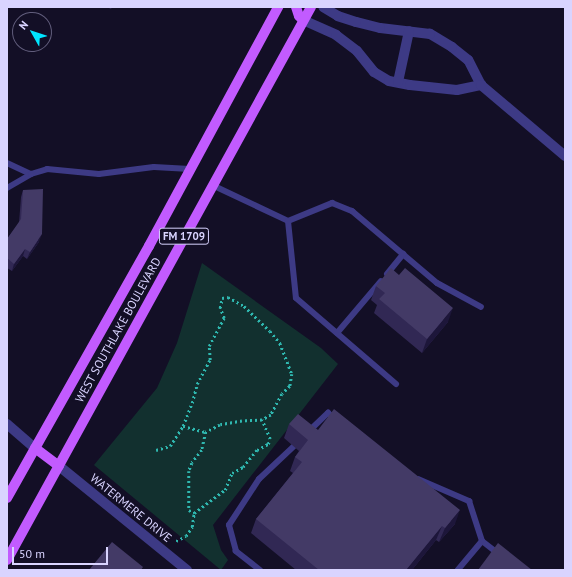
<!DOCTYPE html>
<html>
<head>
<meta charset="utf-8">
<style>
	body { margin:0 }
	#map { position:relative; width:572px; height:577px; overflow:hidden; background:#130f26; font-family:"PT Sans",sans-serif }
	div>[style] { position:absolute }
	.green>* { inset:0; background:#12302f }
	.path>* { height:2.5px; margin-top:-1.25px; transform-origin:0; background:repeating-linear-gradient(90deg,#2fb8b0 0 2px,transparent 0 5px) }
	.service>* { height:6px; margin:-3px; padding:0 3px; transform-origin:3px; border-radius:3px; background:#3d3a85 }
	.minor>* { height:10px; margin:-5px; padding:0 5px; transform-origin:5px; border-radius:5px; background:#3d3a85 }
	.primary>* { height:10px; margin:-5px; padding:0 5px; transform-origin:5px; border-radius:5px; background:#c25bff }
	.wall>* { inset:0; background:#312854 }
	.shaded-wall>* { inset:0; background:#1d163a }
	.building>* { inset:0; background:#433a66 }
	span { translate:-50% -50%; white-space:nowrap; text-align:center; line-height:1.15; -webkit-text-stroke:4px #130f26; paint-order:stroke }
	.shield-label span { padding:1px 3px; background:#130f26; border:1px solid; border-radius:3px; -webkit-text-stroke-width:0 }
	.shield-label { font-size:11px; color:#d9d4ff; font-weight:700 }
	.street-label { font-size:12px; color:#d9d4ff }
	.frame { position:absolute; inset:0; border:8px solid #d9d4ff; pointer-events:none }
	.north { position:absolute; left:12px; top:12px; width:40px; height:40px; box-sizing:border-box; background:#130f26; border:1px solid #625e7d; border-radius:50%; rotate:309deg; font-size:11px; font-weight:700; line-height:16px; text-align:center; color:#d9d4ff }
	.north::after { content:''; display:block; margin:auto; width:14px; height:18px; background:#00e5ff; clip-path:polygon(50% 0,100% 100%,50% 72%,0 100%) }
	.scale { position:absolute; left:12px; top:547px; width:96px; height:18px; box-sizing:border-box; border:2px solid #d9d4ff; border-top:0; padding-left:5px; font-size:12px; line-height:14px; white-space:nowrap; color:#d9d4ff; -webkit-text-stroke:3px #130f26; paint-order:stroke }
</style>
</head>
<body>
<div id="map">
	<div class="green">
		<i style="clip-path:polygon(202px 263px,321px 348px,338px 364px,213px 525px,221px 550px,228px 560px,221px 570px,94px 465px,157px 388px,177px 343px)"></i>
	</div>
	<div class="path">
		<i style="left:183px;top:426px;width:25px;rotate:-69deg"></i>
		<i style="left:192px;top:403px;width:20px;rotate:-75deg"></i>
		<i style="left:197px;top:384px;width:27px;rotate:-62deg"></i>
		<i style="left:210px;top:360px;width:14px;rotate:-94deg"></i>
		<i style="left:209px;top:346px;width:32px;rotate:-62deg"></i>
		<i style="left:224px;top:318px;width:11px;rotate:-112deg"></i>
		<i style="left:220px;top:308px;width:10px;rotate:-79deg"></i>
		<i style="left:222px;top:298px;width:6px;rotate:-9deg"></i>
		<i style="left:228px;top:297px;width:18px;rotate:29deg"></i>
		<i style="left:244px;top:306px;width:36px;rotate:44deg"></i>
		<i style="left:270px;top:331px;width:16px;rotate:50deg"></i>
		<i style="left:280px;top:343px;width:33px;rotate:69deg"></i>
		<i style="left:292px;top:374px;width:12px;rotate:99deg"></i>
		<i style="left:290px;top:386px;width:11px;rotate:135deg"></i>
		<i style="left:282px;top:394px;width:24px;rotate:118deg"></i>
		<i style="left:271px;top:415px;width:10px;rotate:151deg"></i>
		<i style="left:156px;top:450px;width:15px;rotate:-16deg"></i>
		<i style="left:170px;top:446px;width:24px;rotate:-57deg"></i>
		<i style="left:183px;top:426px;width:24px;rotate:15deg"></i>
		<i style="left:176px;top:541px;width:11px;rotate:-27deg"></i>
		<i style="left:186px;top:536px;width:11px;rotate:-56deg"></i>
		<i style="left:192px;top:527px;width:14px;rotate:-82deg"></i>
		<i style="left:194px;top:513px;width:39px;rotate:-37deg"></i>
		<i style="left:225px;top:490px;width:18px;rotate:-68deg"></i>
		<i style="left:232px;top:473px;width:13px;rotate:-29deg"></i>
		<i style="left:243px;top:467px;width:22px;rotate:-51deg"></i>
		<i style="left:257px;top:450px;width:13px;rotate:-29deg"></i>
		<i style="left:268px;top:444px;width:5px;rotate:-68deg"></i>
		<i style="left:270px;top:439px;width:21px;rotate:-113deg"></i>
		<i style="left:262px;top:420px;width:20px;rotate:177deg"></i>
		<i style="left:242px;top:421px;width:22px;rotate:170deg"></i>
		<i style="left:220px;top:425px;width:16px;rotate:153deg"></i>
		<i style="left:206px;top:432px;width:18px;rotate:103deg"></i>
		<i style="left:202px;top:450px;width:16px;rotate:128deg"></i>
		<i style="left:192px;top:463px;width:9px;rotate:111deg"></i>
		<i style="left:189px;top:471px;width:39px;rotate:90deg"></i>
		<i style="left:189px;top:510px;width:6px;rotate:31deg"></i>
	</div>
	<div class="service">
		<i style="left:7px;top:163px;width:26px;rotate:25deg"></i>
		<i style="left:212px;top:185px;width:84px;rotate:25.3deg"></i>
		<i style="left:288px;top:221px;width:48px;rotate:-22.2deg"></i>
		<i style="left:332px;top:203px;width:22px;rotate:22deg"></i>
		<i style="left:352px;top:211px;width:111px;rotate:40.3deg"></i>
		<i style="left:437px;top:283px;width:50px;rotate:28.6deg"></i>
		<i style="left:7px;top:188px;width:28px;rotate:-30deg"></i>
		<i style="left:31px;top:174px;width:17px;rotate:-17deg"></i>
		<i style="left:47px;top:169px;width:52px;rotate:5.5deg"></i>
		<i style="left:99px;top:174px;width:55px;rotate:-7.3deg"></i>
		<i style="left:154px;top:167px;width:36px;rotate:3deg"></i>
		<i style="left:288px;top:221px;width:77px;rotate:84.1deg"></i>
		<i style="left:296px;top:298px;width:132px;rotate:40.7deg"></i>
		<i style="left:387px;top:274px;width:26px;rotate:-51deg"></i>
		<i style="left:337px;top:333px;width:68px;rotate:-49.8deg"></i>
		<i style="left:308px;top:432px;width:28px;rotate:-44deg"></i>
		<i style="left:328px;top:413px;width:9px;rotate:41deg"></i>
		<i style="left:418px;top:479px;width:56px;rotate:23.3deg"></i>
		<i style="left:469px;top:501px;width:42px;rotate:72deg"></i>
		<i style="left:482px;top:541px;width:38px;rotate:130deg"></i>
		<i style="left:482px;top:541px;width:23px;rotate:38deg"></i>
		<i style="left:260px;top:570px;width:31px;rotate:-142deg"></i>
		<i style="left:236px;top:551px;width:27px;rotate:-105deg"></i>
		<i style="left:229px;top:525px;width:55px;rotate:-56.9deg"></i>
		<i style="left:259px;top:479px;width:48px;rotate:-43.3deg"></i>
	</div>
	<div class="minor">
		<i style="left:303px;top:20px;width:36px;rotate:24deg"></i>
		<i style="left:336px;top:35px;width:26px;rotate:37deg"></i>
		<i style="left:357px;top:51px;width:27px;rotate:51deg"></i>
		<i style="left:374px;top:72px;width:17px;rotate:31deg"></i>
		<i style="left:389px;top:81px;width:21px;rotate:11deg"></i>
		<i style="left:410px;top:85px;width:47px;rotate:6.1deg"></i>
		<i style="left:457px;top:90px;width:25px;rotate:-12deg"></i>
		<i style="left:481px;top:85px;width:28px;rotate:-117deg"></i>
		<i style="left:468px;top:60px;width:21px;rotate:-141deg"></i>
		<i style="left:452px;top:47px;width:26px;rotate:-149deg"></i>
		<i style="left:430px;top:34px;width:50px;rotate:-173.2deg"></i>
		<i style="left:380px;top:28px;width:25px;rotate:-166deg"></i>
		<i style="left:356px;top:22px;width:19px;rotate:-162deg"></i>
		<i style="left:338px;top:16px;width:17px;rotate:-149deg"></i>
		<i style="left:398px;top:82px;width:52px;rotate:-77.8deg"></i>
		<i style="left:481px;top:85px;width:110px;rotate:40.2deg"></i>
		<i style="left:7px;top:424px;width:37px;rotate:41deg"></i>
		<i style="left:59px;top:466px;width:165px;rotate:39.1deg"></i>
	</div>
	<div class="primary">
		<i style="left:296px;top:7px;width:9px;rotate:72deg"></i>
		<i style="left:299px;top:16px;width:6px;rotate:45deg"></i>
		<i style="left:35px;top:448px;width:30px;rotate:37deg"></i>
		<i style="left:7px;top:498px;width:289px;rotate:-60.6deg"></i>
		<i style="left:149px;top:246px;width:272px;rotate:-61.6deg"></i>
		<i style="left:7px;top:560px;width:631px;rotate:-61.2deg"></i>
	</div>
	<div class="wall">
		<i style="clip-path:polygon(107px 7px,112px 7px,111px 9px)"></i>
		<i style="clip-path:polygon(23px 190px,39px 242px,27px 259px,23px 256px,12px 271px,7px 268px,7px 239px,19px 223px,21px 197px)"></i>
		<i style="clip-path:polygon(376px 286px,448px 322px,422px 353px,374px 313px,377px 305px,371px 300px)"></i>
		<i style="clip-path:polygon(289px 424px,318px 430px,455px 524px,439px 542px,436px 540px,412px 570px,296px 570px,251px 533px,256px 519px,293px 473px,290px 471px,295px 457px,299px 451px,284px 438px)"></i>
	</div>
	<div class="shaded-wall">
		<i style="clip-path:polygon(42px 234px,39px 242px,27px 259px,30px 252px)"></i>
		<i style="clip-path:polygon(25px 249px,23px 256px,12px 271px,14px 264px)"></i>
		<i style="clip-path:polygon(453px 308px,448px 322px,422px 353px,427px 339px)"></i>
		<i style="clip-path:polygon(460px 510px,455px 524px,439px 542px,445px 528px)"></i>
		<i style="clip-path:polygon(442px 526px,436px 540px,412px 570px,406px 570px)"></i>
	</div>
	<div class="building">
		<i style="clip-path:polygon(43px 189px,42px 234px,30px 252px,25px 249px,14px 264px,7px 258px,7px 239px,21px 219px,23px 190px)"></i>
		<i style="clip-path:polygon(391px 268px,399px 275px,405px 268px,453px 308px,427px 339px,379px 299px,385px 293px,376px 286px)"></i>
		<i style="clip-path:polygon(334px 409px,460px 510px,445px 528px,442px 526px,406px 570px,319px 570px,256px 519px,302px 462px,295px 457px,308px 440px,289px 424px,298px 414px,318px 430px)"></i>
		<i style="clip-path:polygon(112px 542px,143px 567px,141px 570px,89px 570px)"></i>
		<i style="clip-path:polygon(498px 543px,532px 570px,478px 570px)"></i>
	</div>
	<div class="shield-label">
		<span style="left:184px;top:236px">FM 1709</span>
	</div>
	<div class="street-label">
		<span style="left:118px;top:330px;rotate:-61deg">WEST SOUTHLAKE BOULEVARD</span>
		<span style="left:131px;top:508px;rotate:39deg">WATERMERE DRIVE</span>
	</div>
	<div class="frame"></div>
	<div class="north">N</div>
	<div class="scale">50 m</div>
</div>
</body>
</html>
